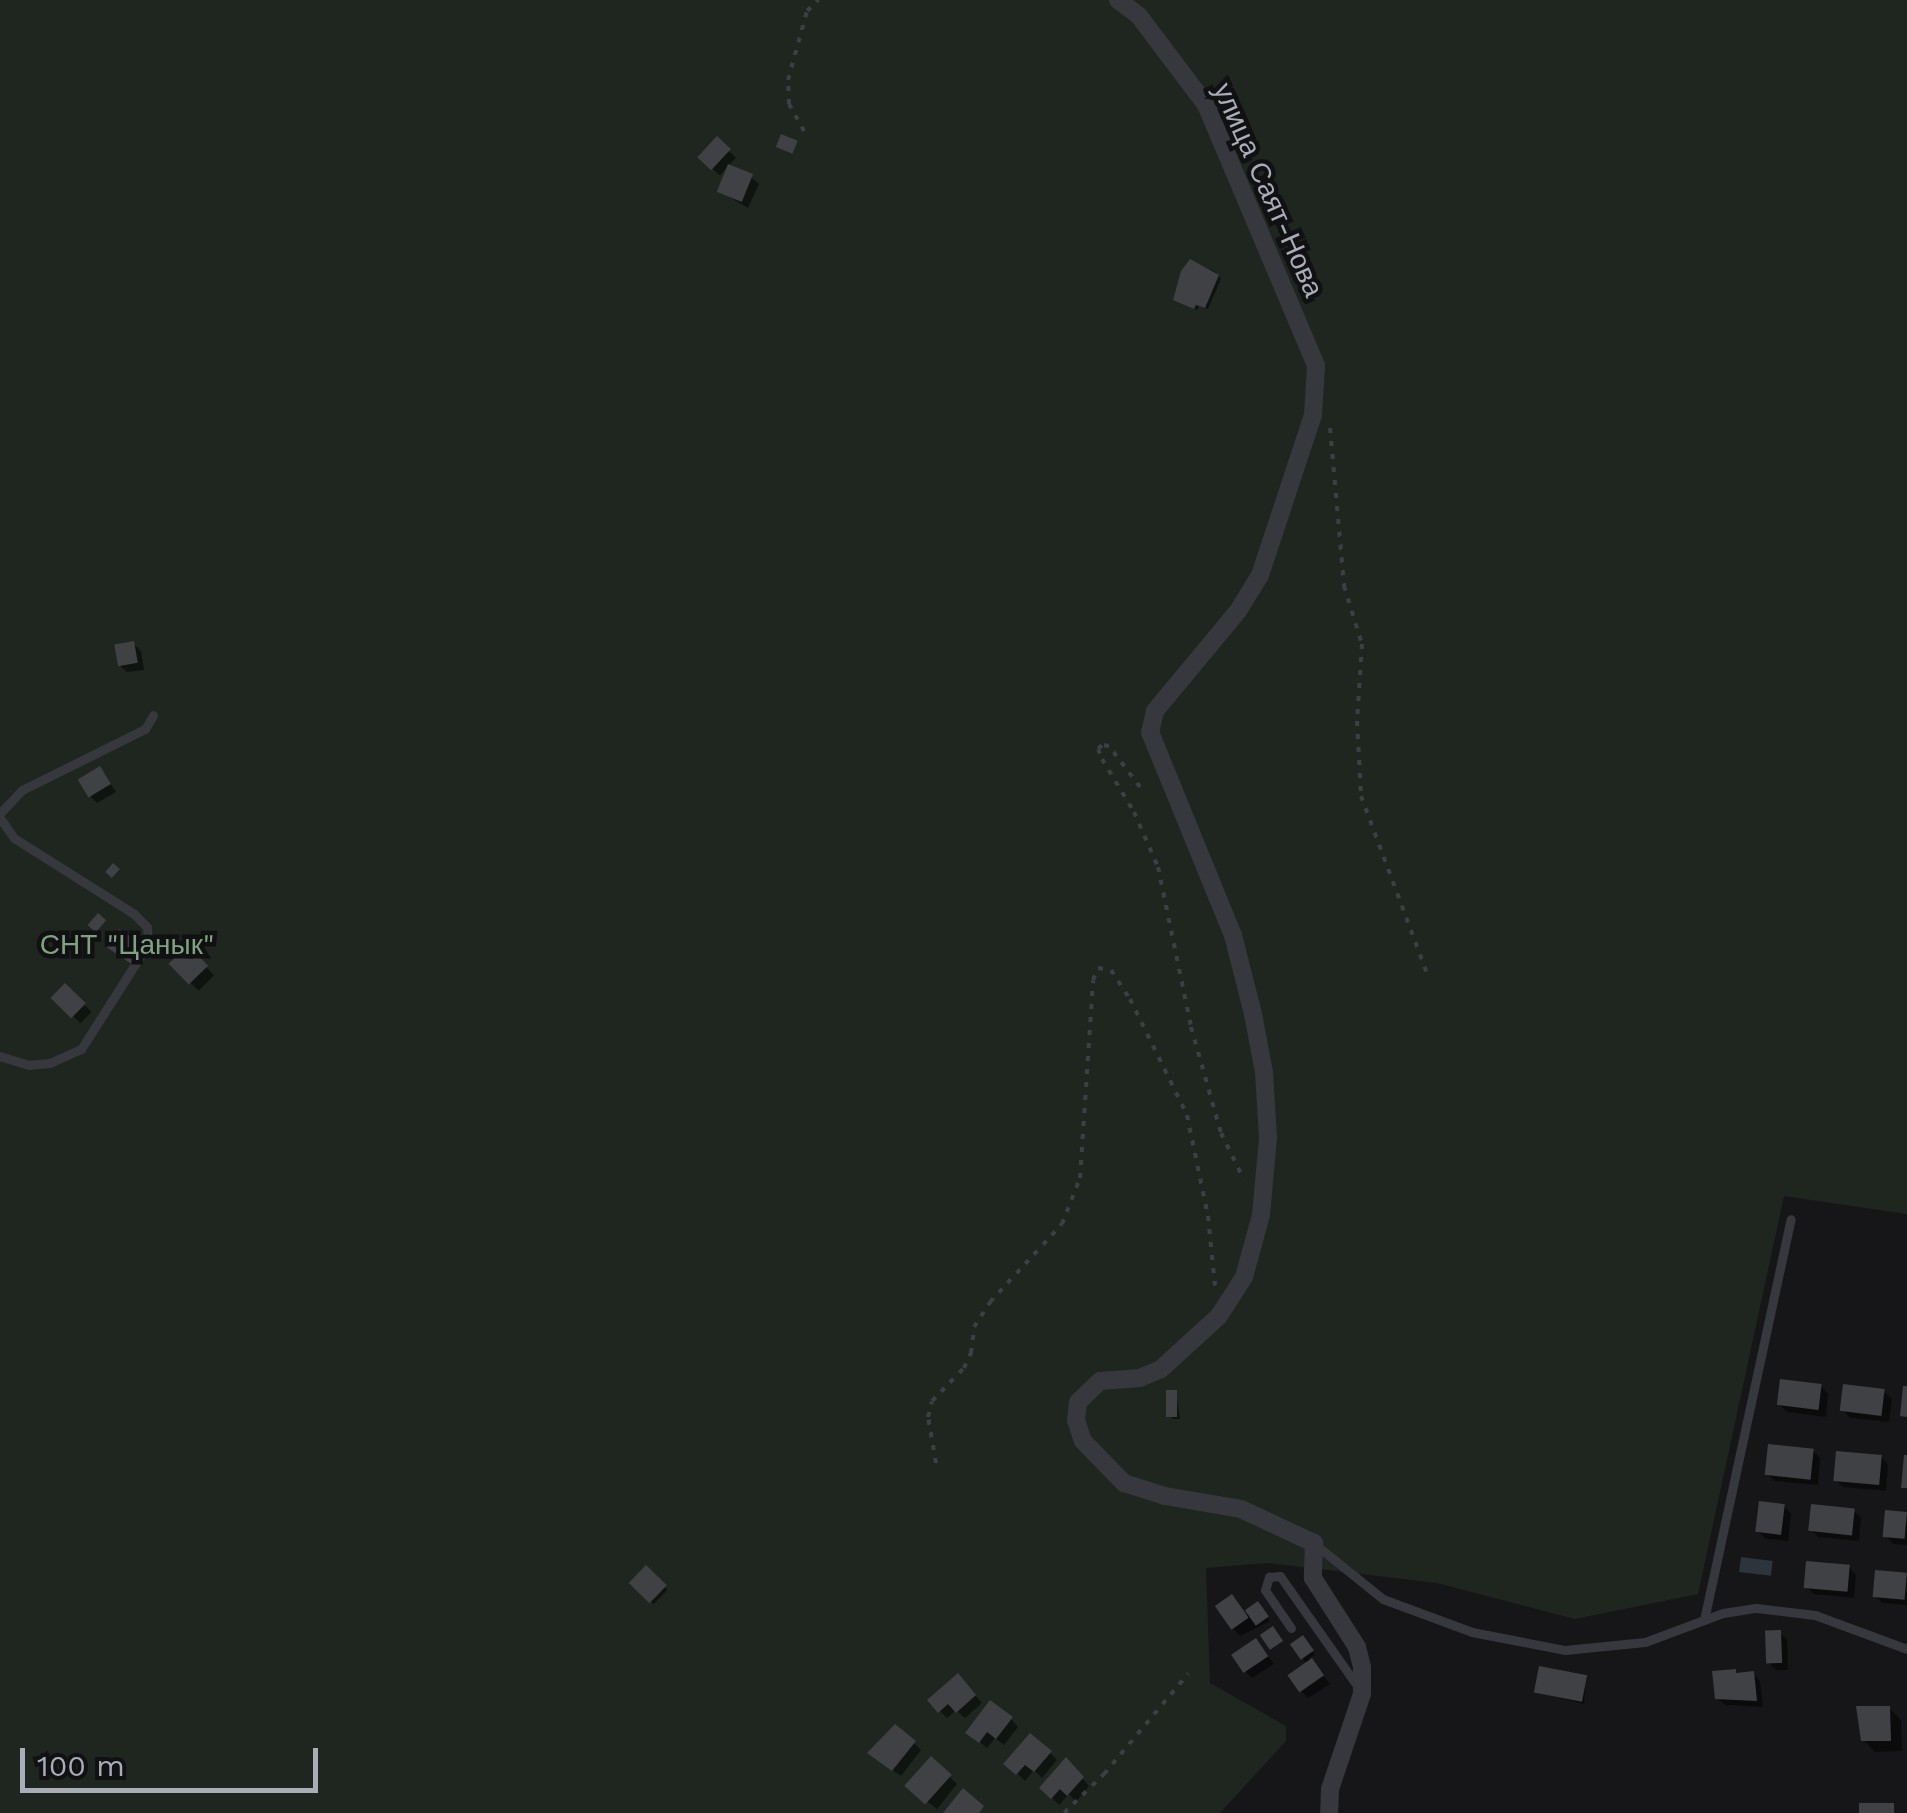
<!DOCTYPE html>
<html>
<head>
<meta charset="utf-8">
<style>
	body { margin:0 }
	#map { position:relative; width:1907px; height:1813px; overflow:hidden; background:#161618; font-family:"Work Sans",sans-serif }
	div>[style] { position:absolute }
	.green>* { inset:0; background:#1e261f }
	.water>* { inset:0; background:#2c353c; transform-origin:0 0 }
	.shadow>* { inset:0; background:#0007; transform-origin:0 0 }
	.building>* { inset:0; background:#404145; transform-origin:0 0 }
	.path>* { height:4px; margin-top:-2px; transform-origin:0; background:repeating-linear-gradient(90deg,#3d3f44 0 5px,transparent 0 13px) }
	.lane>* { height:9px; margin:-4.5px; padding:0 4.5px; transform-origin:4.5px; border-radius:4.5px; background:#37383d }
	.street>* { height:18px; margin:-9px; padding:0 9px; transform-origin:9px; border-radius:9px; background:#37383d }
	span { translate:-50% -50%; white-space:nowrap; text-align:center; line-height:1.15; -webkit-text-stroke:9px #111113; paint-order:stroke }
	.street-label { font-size:28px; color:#a8adb8 }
	.park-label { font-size:28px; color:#7fa381 }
	.scale { position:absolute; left:20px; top:1748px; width:298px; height:45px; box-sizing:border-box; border:5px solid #a8adb8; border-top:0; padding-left:12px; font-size:30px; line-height:35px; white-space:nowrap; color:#a8adb8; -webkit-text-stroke:8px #111113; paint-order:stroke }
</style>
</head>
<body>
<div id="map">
	<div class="green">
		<i style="clip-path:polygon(0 0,1907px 0,1907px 1214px,1784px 1196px,1698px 1594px,1575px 1619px,1437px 1583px,1267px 1563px,1206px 1568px,1210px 1683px,1286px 1726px,1286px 1741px,1220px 1813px,0 1813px)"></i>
	</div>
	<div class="water">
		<i style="left:1741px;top:1557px;width:32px;height:15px;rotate:7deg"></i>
	</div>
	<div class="shadow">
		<i style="left:717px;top:140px;width:26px;height:24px;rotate:43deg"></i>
		<i style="clip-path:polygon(751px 177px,759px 184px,748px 208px,719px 191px)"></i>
		<i style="clip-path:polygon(1191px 262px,1214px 271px,1221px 279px,1208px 309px,1199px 306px,1197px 310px,1176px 300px)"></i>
		<i style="clip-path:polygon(133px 643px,141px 651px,144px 670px,127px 672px,119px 665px)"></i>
		<i style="clip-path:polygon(100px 769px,116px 792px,97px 803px,89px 795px)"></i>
		<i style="left:188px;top:949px;width:37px;height:22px;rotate:45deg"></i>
		<i style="left:65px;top:986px;width:37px;height:16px;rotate:44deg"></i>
		<i style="clip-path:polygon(1821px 1386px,1828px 1394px,1826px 1417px,1787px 1412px,1779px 1404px)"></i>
		<i style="clip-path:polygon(1176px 1392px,1180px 1419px,1173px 1419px,1170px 1416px)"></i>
		<i style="clip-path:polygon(1884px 1392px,1892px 1399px,1889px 1422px,1850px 1418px,1843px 1410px)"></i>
		<i style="clip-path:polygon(1813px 1451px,1820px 1458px,1818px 1485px,1775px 1481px,1767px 1474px)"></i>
		<i style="clip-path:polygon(1881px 1457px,1888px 1465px,1886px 1491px,1843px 1487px,1836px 1480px)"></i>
		<i style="clip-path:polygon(1784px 1506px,1791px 1514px,1788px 1541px,1766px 1539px,1758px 1531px)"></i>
		<i style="clip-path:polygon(1854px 1511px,1861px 1518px,1859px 1541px,1818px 1537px,1811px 1530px)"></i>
		<i style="clip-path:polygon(1907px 1515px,1907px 1545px,1893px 1544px,1885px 1536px)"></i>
		<i style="clip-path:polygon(1849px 1567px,1856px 1575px,1854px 1598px,1814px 1594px,1806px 1587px)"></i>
		<i style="left:646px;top:1569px;width:30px;height:20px;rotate:44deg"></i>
		<i style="clip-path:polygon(1907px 1575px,1907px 1605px,1882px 1603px,1875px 1596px)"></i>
		<i style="clip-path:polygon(1258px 1604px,1270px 1621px,1240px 1636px,1233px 1629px)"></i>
		<i style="clip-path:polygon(1780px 1633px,1787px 1640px,1788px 1670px,1776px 1670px,1769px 1663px)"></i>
		<i style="clip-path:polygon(1256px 1641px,1274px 1664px,1252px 1678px,1245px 1671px)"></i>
		<i style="clip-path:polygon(1306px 1641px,1315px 1655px,1309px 1658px,1330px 1684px,1308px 1698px,1301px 1691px,1308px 1664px,1302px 1658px)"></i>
		<i style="clip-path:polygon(1752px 1673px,1760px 1681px,1763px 1707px,1725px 1705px,1717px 1698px)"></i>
		<i style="clip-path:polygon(1586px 1677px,1584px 1704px,1536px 1692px)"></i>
		<i style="clip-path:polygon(965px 1684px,982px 1703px,965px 1718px,956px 1710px,947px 1718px,940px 1711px)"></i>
		<i style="clip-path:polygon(1889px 1708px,1901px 1720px,1902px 1751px,1875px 1752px,1863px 1740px)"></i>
		<i style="clip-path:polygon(1011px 1719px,1018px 1727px,1004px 1745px,995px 1738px,987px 1748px,969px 1733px)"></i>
		<i style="clip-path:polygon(914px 1743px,921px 1750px,901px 1776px,878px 1760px)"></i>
		<i style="clip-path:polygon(1050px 1753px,1057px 1760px,1042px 1778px,1034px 1770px,1025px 1781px,1007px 1764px)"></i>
		<i style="clip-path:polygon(932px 1760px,957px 1784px,937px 1809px,908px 1787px)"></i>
		<i style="clip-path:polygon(1066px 1760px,1089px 1786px,1076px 1802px,1069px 1794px,1059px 1805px,1042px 1788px)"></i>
	</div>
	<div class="building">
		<i style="left:781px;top:134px;width:18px;height:14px;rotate:22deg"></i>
		<i style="left:717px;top:136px;width:19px;height:29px;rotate:43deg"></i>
		<i style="left:728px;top:164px;width:27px;height:30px;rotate:22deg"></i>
		<i style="clip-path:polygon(1190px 259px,1219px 275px,1205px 308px,1196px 305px,1194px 309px,1173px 300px,1181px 271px)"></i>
		<i style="left:134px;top:641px;width:22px;height:20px;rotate:80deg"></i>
		<i style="left:100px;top:766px;width:21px;height:26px;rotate:59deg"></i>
		<i style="left:113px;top:863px;width:9px;height:12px;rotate:41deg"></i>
		<i style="left:98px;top:913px;width:11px;height:16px;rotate:41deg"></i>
		<i style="left:119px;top:929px;width:29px;height:22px;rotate:34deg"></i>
		<i style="left:188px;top:945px;width:29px;height:27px;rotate:46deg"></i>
		<i style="left:65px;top:983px;width:29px;height:21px;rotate:44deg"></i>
		<i style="left:1780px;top:1379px;width:42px;height:26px;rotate:7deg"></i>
		<i style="left:1843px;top:1384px;width:42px;height:27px;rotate:7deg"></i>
		<i style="clip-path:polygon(1903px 1386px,1907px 1386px,1907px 1417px,1900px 1416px)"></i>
		<i style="left:1166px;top:1390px;width:11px;height:27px"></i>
		<i style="left:1768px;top:1444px;width:46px;height:31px;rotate:6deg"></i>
		<i style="left:1836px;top:1451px;width:46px;height:30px;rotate:5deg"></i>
		<i style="clip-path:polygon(1904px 1455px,1907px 1455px,1907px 1488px,1901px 1488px)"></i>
		<i style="left:1759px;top:1501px;width:26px;height:31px;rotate:7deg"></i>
		<i style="left:1811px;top:1504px;width:44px;height:27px;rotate:6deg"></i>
		<i style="left:1885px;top:1510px;width:22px;height:27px;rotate:5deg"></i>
		<i style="left:1806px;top:1561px;width:44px;height:27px;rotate:5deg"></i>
		<i style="left:646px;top:1565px;width:29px;height:25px;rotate:44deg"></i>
		<i style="left:1875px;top:1570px;width:32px;height:27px;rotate:5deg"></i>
		<i style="left:1232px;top:1594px;width:29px;height:21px;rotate:55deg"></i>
		<i style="left:1258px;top:1601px;width:19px;height:16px;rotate:55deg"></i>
		<i style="left:1273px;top:1626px;width:18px;height:16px;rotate:56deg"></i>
		<i style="left:1781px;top:1630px;width:33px;height:16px;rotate:88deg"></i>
		<i style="left:1303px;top:1635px;width:19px;height:16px;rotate:55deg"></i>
		<i style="left:1256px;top:1638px;width:22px;height:30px;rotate:56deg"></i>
		<i style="left:1312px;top:1658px;width:21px;height:30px;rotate:55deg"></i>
		<i style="left:1539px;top:1666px;width:49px;height:27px;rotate:11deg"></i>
		<i style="clip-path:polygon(1736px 1669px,1736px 1673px,1754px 1671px,1757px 1701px,1715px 1699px,1712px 1671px)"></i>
		<i style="clip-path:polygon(958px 1673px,976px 1695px,956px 1713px,948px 1704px,938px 1713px,927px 1700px)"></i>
		<i style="clip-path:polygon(990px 1700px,1013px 1717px,996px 1739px,987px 1732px,979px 1743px,965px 1733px)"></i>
		<i style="clip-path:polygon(1856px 1706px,1890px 1706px,1891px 1741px,1861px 1741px)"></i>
		<i style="clip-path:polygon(895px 1724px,916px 1741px,892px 1771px,867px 1753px)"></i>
		<i style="clip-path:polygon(1030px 1733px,1052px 1751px,1034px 1772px,1025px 1765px,1016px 1775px,1003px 1764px)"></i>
		<i style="left:931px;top:1756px;width:28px;height:40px;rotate:42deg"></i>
		<i style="clip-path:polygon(1066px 1757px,1084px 1777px,1067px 1796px,1060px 1789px,1051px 1799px,1039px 1788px)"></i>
		<i style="clip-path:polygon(963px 1788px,984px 1806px,979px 1813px,943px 1813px)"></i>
		<i style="left:1859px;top:1803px;width:35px;height:10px"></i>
	</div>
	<div class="path">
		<i style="left:804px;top:131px;width:31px;rotate:-119deg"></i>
		<i style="left:789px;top:104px;width:24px;rotate:-92deg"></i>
		<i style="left:788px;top:80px;width:72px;rotate:-74.6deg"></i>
		<i style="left:807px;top:11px;width:16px;rotate:-45deg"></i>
		<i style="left:1330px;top:428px;width:159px;rotate:84.9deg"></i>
		<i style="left:1344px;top:586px;width:61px;rotate:72.8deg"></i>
		<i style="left:1362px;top:644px;width:77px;rotate:93.7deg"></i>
		<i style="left:1357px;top:721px;width:75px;rotate:86.9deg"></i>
		<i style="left:1361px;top:796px;width:189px;rotate:69.6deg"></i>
		<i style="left:1140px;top:787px;width:51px;rotate:-127.1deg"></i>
		<i style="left:1109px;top:746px;width:7px;rotate:-172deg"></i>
		<i style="left:1102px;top:745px;width:6px;rotate:135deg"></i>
		<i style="left:1098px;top:749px;width:11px;rotate:68deg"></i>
		<i style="left:1102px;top:759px;width:62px;rotate:58.9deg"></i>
		<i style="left:1134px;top:812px;width:60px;rotate:66.4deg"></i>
		<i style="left:1158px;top:867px;width:163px;rotate:78.3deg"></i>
		<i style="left:1191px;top:1027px;width:110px;rotate:74.2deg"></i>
		<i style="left:1221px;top:1133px;width:52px;rotate:63.9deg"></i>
		<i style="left:936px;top:1463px;width:47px;rotate:-99.9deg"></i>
		<i style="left:928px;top:1417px;width:16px;rotate:-76deg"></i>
		<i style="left:932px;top:1401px;width:46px;rotate:-45.9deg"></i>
		<i style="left:964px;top:1368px;width:17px;rotate:-65deg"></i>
		<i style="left:971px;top:1353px;width:26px;rotate:-83deg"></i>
		<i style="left:974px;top:1327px;width:30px;rotate:-57deg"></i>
		<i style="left:990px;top:1302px;width:106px;rotate:-47.3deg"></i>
		<i style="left:1062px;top:1224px;width:49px;rotate:-68.6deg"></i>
		<i style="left:1080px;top:1178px;width:198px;rotate:-86.2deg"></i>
		<i style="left:1093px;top:980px;width:13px;rotate:-67deg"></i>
		<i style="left:1098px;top:968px;width:13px;rotate:9deg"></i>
		<i style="left:1111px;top:970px;width:35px;rotate:57deg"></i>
		<i style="left:1130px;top:999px;width:129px;rotate:63.8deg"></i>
		<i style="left:1187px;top:1115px;width:103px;rotate:78.3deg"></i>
		<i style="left:1208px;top:1216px;width:70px;rotate:84.3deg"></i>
		<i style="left:1064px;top:1813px;width:56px;rotate:-44.3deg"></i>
		<i style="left:1104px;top:1774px;width:131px;rotate:-50deg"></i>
	</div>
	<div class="lane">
		<i style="left:0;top:813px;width:32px;rotate:-46deg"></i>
		<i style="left:22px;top:790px;width:137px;rotate:-26.4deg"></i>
		<i style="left:145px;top:729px;width:16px;rotate:-60deg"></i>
		<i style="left:0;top:818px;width:24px;rotate:55deg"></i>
		<i style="left:14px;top:838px;width:142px;rotate:32.3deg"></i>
		<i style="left:134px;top:914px;width:18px;rotate:45deg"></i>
		<i style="left:147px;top:927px;width:17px;rotate:87deg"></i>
		<i style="left:148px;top:944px;width:125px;rotate:122.5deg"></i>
		<i style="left:81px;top:1049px;width:34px;rotate:156deg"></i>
		<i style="left:50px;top:1063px;width:21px;rotate:175deg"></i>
		<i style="left:29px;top:1065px;width:30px;rotate:-163deg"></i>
		<i style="left:1316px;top:1545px;width:86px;rotate:38.9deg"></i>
		<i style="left:1383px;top:1599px;width:95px;rotate:20.3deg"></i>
		<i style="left:1472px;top:1632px;width:95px;rotate:11deg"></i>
		<i style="left:1565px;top:1650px;width:80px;rotate:-5.7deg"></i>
		<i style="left:1645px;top:1642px;width:83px;rotate:-20.4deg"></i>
		<i style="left:1723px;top:1613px;width:33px;rotate:-9deg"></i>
		<i style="left:1756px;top:1608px;width:59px;rotate:6.8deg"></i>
		<i style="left:1815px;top:1615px;width:98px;rotate:20.3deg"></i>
		<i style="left:1704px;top:1620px;width:410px;rotate:-77.8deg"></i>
		<i style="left:1291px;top:1628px;width:46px;rotate:-124.4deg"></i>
		<i style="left:1265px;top:1590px;width:14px;rotate:-73deg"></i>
		<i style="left:1269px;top:1577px;width:11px;rotate:-5deg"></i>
		<i style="left:1280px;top:1576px;width:136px;rotate:54.9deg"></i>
	</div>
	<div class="street">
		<i style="left:1118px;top:0;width:26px;rotate:37deg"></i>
		<i style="left:1139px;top:16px;width:111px;rotate:53deg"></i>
		<i style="left:1206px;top:105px;width:283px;rotate:67.1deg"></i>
		<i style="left:1316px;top:366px;width:49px;rotate:93.5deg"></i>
		<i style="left:1313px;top:415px;width:169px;rotate:108.3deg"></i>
		<i style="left:1260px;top:575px;width:42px;rotate:121.4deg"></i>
		<i style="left:1238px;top:611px;width:130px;rotate:129.7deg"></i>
		<i style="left:1155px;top:711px;width:22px;rotate:103deg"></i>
		<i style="left:1150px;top:732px;width:219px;rotate:67.8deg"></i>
		<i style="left:1233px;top:935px;width:81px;rotate:75.8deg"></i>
		<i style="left:1253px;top:1014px;width:59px;rotate:79.3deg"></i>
		<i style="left:1264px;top:1072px;width:66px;rotate:86.5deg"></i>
		<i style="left:1268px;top:1138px;width:77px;rotate:95.2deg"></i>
		<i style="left:1261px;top:1215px;width:64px;rotate:105.3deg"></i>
		<i style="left:1244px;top:1277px;width:46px;rotate:122.7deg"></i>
		<i style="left:1219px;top:1316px;width:79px;rotate:137.6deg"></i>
		<i style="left:1161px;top:1369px;width:23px;rotate:157deg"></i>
		<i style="left:1140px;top:1378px;width:40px;rotate:175.7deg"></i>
		<i style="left:1100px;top:1381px;width:30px;rotate:136deg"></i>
		<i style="left:1078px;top:1402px;width:18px;rotate:96deg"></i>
		<i style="left:1076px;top:1420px;width:22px;rotate:72deg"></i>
		<i style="left:1083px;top:1441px;width:59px;rotate:45.7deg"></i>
		<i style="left:1124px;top:1483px;width:43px;rotate:17.6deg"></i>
		<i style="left:1165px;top:1496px;width:77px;rotate:9.7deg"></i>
		<i style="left:1241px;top:1509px;width:81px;rotate:25deg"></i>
		<i style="left:1314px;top:1543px;width:35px;rotate:92deg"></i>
		<i style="left:1313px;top:1578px;width:82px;rotate:57.5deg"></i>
		<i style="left:1357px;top:1647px;width:21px;rotate:76deg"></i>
		<i style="left:1362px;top:1667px;width:27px;rotate:90deg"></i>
		<i style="left:1362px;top:1694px;width:100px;rotate:108.6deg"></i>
		<i style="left:1330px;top:1789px;width:24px;rotate:92deg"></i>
	</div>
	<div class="street-label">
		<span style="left:1268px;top:190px;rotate:66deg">улица Саят-Нова</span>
	</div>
	<div class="park-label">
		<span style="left:127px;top:945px">СНТ "Цанык"</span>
	</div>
	<div class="scale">100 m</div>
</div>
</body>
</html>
